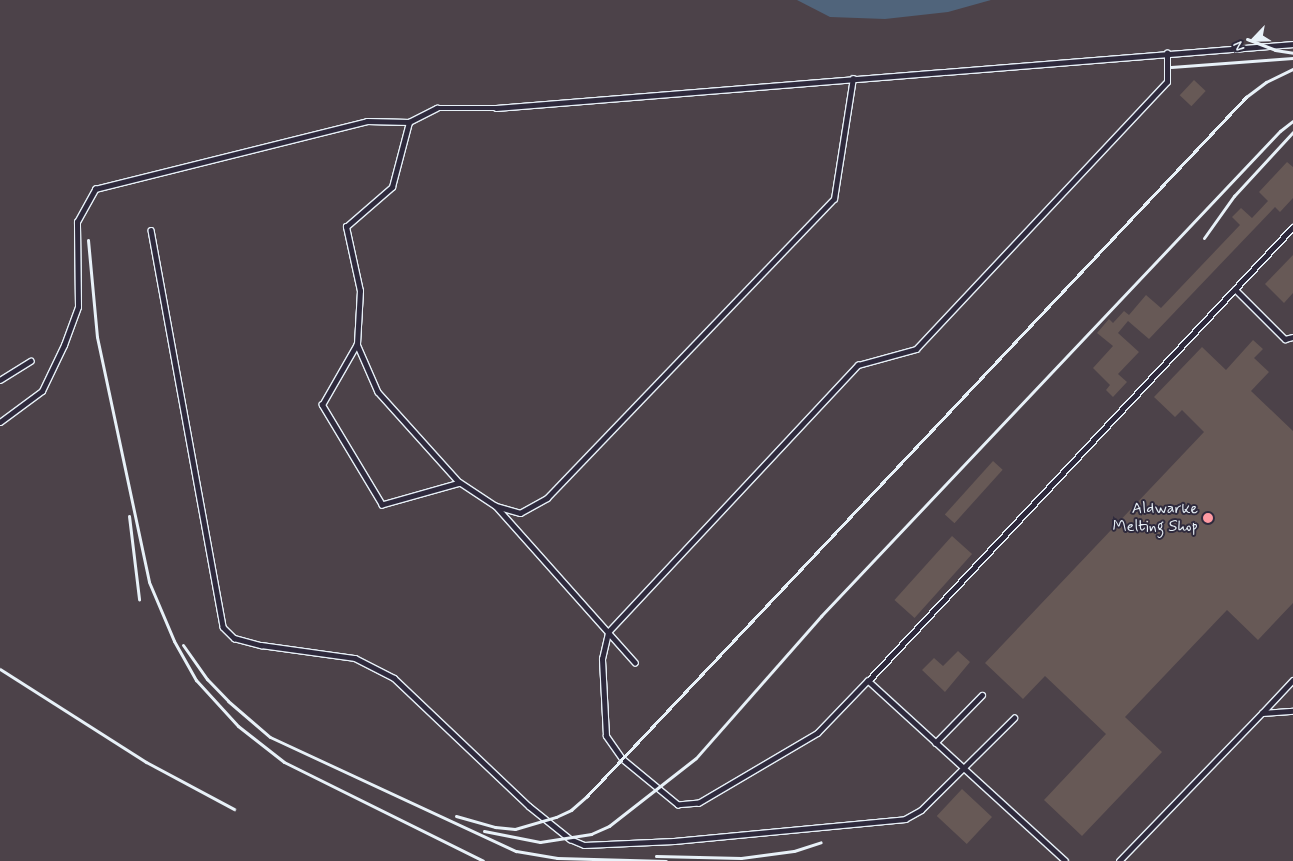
<!DOCTYPE html>
<html>
<head>
<meta charset="utf-8">
<style>
	body { margin:0 }
	#map { position:relative; width:1293px; height:861px; overflow:hidden; background:#403844; font-family:Mynerve,sans-serif }
	div>[style] { position:absolute }
	.built>* { inset:0; background:#4c4249; transform-origin:0 0 }
	.water>* { inset:0; background:#50647b }
	.building>* { inset:0; background:#675956; transform-origin:0 0 }
	.roads { filter:drop-shadow(1px 0 #e8f1f8) drop-shadow(-1px 0 #e8f1f8) drop-shadow(0 1px #e8f1f8) drop-shadow(0 -1px #e8f1f8) }
	.lane>* { height:4.5px; margin:-2.25px; padding:0 2.25px; transform-origin:2.25px; border-radius:2.25px; background:#2f2a3d }
	.rail>* { height:3px; margin:-1.5px; padding:0 1.5px; transform-origin:1.5px; border-radius:1.5px; background:#e8f1f8 }
	.dots>* { width:14px; height:14px; translate:-50% -50%; box-sizing:border-box; border:2px solid #2f2a3d; border-radius:50% }
	span { translate:-50% -50%; white-space:nowrap; text-align:center; line-height:1.15; -webkit-text-stroke:4px #2f2a3d; paint-order:stroke }
	.poi-label { font-size:16px; color:#e8f1f8 }
	.right { translate:-100% -50%; text-align:right }
	.north { position:absolute; left:1228px; top:15px; width:50px; height:50px; -webkit-text-stroke:4px #2f2a3d; paint-order:stroke; rotate:246deg; font-size:14px; font-weight:700; line-height:20px; text-align:center; color:#e8f1f8 }
	.north::after { content:''; display:block; margin:auto; width:18px; height:22px; background:#e8f1f8; clip-path:polygon(50% 0,100% 100%,50% 72%,0 100%) }
</style>
</head>
<body>
<div id="map">
	<div class="built">
		<i style="left:0;top:0;width:1293px;height:861px"></i>
	</div>
	<div class="water">
		<i style="clip-path:polygon(797px 0,991px 0,948px 12px,885px 19px,830px 17px)"></i>
	</div>
	<div class="building">
		<i style="left:1194px;top:80px;width:16px;height:21px;rotate:43deg"></i>
		<i style="clip-path:polygon(1287px 162px,1293px 167px,1293px 198px,1280px 212px,1275px 207px,1149px 339px,1128px 321px,1118px 333px,1139px 352px,1118px 374px,1127px 382px,1113px 397px,1106px 390px,1110px 385px,1093px 368px,1113px 346px,1097px 333px,1109px 319px,1113px 323px,1124px 311px,1129px 315px,1146px 295px,1161px 308px,1240px 225px,1232px 217px,1241px 208px,1252px 218px,1268px 201px,1259px 192px)"></i>
		<i style="clip-path:polygon(1293px 255px,1293px 293px,1284px 303px,1265px 284px)"></i>
		<i style="clip-path:polygon(1253px 340px,1263px 349px,1254px 358px,1269px 372px,1251px 391px,1293px 431px,1293px 603px,1258px 640px,1227px 610px,1125px 717px,1162px 752px,1082px 836px,1044px 800px,1106px 734px,1045px 676px,1023px 699px,985px 663px,1204px 432px,1182px 410px,1175px 417px,1154px 397px,1202px 347px,1226px 370px)"></i>
		<i style="left:993px;top:461px;width:13px;height:72px;rotate:42deg"></i>
		<i style="left:952px;top:536px;width:27px;height:86px;rotate:42deg"></i>
		<i style="clip-path:polygon(958px 651px,970px 662px,945px 692px,922px 670px,934px 658px,943px 666px)"></i>
		<i style="left:962px;top:789px;width:41px;height:37px;rotate:43deg"></i>
	</div>
	<div class="roads">
		<div class="lane">
			<i style="left:151px;top:230px;width:403px;rotate:79.7deg"></i>
			<i style="left:223px;top:627px;width:16px;rotate:45deg"></i>
			<i style="left:234px;top:638px;width:28px;rotate:15deg"></i>
			<i style="left:261px;top:645px;width:95px;rotate:7.9deg"></i>
			<i style="left:355px;top:658px;width:44px;rotate:27.1deg"></i>
			<i style="left:394px;top:678px;width:186px;rotate:43.5deg"></i>
			<i style="left:529px;top:806px;width:53px;rotate:38.8deg"></i>
			<i style="left:570px;top:839px;width:15px;rotate:23deg"></i>
			<i style="left:584px;top:845px;width:90px;rotate:-2.5deg"></i>
			<i style="left:674px;top:841px;width:232px;rotate:-5.4deg"></i>
			<i style="left:905px;top:819px;width:18px;rotate:-29deg"></i>
			<i style="left:921px;top:810px;width:131px;rotate:-44.7deg"></i>
			<i style="left:1235px;top:289px;width:71px;rotate:45deg"></i>
			<i style="left:1285px;top:339px;width:8px;rotate:-14deg"></i>
			<i style="left:357px;top:344px;width:52px;rotate:66.4deg"></i>
			<i style="left:378px;top:392px;width:122px;rotate:48deg"></i>
			<i style="left:0;top:380px;width:36px;rotate:-32deg"></i>
			<i style="left:0;top:422px;width:52px;rotate:-36.4deg"></i>
			<i style="left:42px;top:391px;width:51px;rotate:-64.4deg"></i>
			<i style="left:64px;top:345px;width:40px;rotate:-69.8deg"></i>
			<i style="left:78px;top:307px;width:85px;rotate:-90.7deg"></i>
			<i style="left:77px;top:222px;width:38px;rotate:-61deg"></i>
			<i style="left:95px;top:189px;width:280px;rotate:-14deg"></i>
			<i style="left:367px;top:121px;width:42px;rotate:1.4deg"></i>
			<i style="left:496px;top:506px;width:25px;rotate:16deg"></i>
			<i style="left:520px;top:513px;width:31px;rotate:-29deg"></i>
			<i style="left:547px;top:498px;width:414px;rotate:-46.2deg"></i>
			<i style="left:834px;top:199px;width:122px;rotate:-81.1deg"></i>
			<i style="left:635px;top:663px;width:210px;rotate:-131.7deg"></i>
			<i style="left:495px;top:506px;width:42px;rotate:-146.7deg"></i>
			<i style="left:460px;top:483px;width:81px;rotate:164.2deg"></i>
			<i style="left:382px;top:505px;width:117px;rotate:-121deg"></i>
			<i style="left:322px;top:405px;width:70px;rotate:-60.2deg"></i>
			<i style="left:357px;top:344px;width:53px;rotate:-86.8deg"></i>
			<i style="left:360px;top:291px;width:66px;rotate:-102.3deg"></i>
			<i style="left:346px;top:227px;width:61px;rotate:-41deg"></i>
			<i style="left:392px;top:187px;width:67px;rotate:-75.3deg"></i>
			<i style="left:409px;top:122px;width:31px;rotate:-27deg"></i>
			<i style="left:437px;top:108px;width:59px"></i>
			<i style="left:496px;top:108px;width:800px;rotate:-4.59deg"></i>
			<i style="left:868px;top:681px;width:72px;rotate:133.9deg"></i>
			<i style="left:818px;top:733px;width:138px;rotate:149.5deg"></i>
			<i style="left:699px;top:803px;width:21px;rotate:175deg"></i>
			<i style="left:678px;top:805px;width:72px;rotate:-140.6deg"></i>
			<i style="left:622px;top:759px;width:28px;rotate:-125deg"></i>
			<i style="left:606px;top:736px;width:77px;rotate:-93deg"></i>
			<i style="left:602px;top:659px;width:28px;rotate:-77deg"></i>
			<i style="left:608px;top:632px;width:366px;rotate:-46.9deg"></i>
			<i style="left:858px;top:365px;width:60px;rotate:-15.4deg"></i>
			<i style="left:916px;top:349px;width:366px;rotate:-46.8deg"></i>
			<i style="left:1167px;top:82px;width:29px;rotate:-90deg"></i>
			<i style="left:1262px;top:713px;width:45px;rotate:-46.8deg"></i>
			<i style="left:935px;top:743px;width:67px;rotate:-45.6deg"></i>
			<i style="left:1065px;top:861px;width:267px;rotate:-137.6deg"></i>
			<i style="left:868px;top:681px;width:622px;rotate:-46.89deg"></i>
			<i style="left:1119px;top:861px;width:206px;rotate:-46deg"></i>
			<i style="left:1262px;top:713px;width:31px;rotate:-4deg"></i>
		</div>
	</div>
	<div class="rail">
		<i style="left:1247px;top:39px;width:30px;rotate:21deg"></i>
		<i style="left:1275px;top:50px;width:18px;rotate:9deg"></i>
		<i style="left:1171px;top:67px;width:122px;rotate:-4.2deg"></i>
		<i style="left:1204px;top:238px;width:52px;rotate:-54.5deg"></i>
		<i style="left:1234px;top:196px;width:87px;rotate:-47.3deg"></i>
		<i style="left:88px;top:240px;width:97px;rotate:84.7deg"></i>
		<i style="left:97px;top:337px;width:250px;rotate:78deg"></i>
		<i style="left:149px;top:582px;width:64px;rotate:67deg"></i>
		<i style="left:174px;top:641px;width:45px;rotate:60.6deg"></i>
		<i style="left:196px;top:680px;width:62px;rotate:47.6deg"></i>
		<i style="left:238px;top:726px;width:58px;rotate:38deg"></i>
		<i style="left:284px;top:762px;width:222px;rotate:26.4deg"></i>
		<i style="left:129px;top:516px;width:84px;rotate:83.1deg"></i>
		<i style="left:183px;top:645px;width:42px;rotate:54.8deg"></i>
		<i style="left:207px;top:679px;width:30px;rotate:46deg"></i>
		<i style="left:228px;top:701px;width:55px;rotate:40.6deg"></i>
		<i style="left:270px;top:737px;width:271px;rotate:24.9deg"></i>
		<i style="left:516px;top:851px;width:42px;rotate:9.7deg"></i>
		<i style="left:557px;top:858px;width:109px;rotate:1.6deg"></i>
		<i style="left:0;top:669px;width:173px;rotate:32.5deg"></i>
		<i style="left:146px;top:762px;width:100px;rotate:28.1deg"></i>
		<i style="left:456px;top:816px;width:41px;rotate:15.8deg"></i>
		<i style="left:495px;top:827px;width:20px;rotate:6deg"></i>
		<i style="left:515px;top:829px;width:43px;rotate:-16.3deg"></i>
		<i style="left:556px;top:817px;width:17px;rotate:-25deg"></i>
		<i style="left:571px;top:810px;width:21px;rotate:-41deg"></i>
		<i style="left:587px;top:796px;width:961px;rotate:-46.69deg"></i>
		<i style="left:1246px;top:97px;width:25px;rotate:-37deg"></i>
		<i style="left:1266px;top:82px;width:30px;rotate:-26deg"></i>
		<i style="left:484px;top:831px;width:57px;rotate:11.1deg"></i>
		<i style="left:540px;top:842px;width:52px;rotate:-8.9deg"></i>
		<i style="left:591px;top:834px;width:20px;rotate:-24deg"></i>
		<i style="left:609px;top:826px;width:110px;rotate:-38deg"></i>
		<i style="left:696px;top:758px;width:189px;rotate:-48.6deg"></i>
		<i style="left:821px;top:616px;width:668px;rotate:-46.58deg"></i>
		<i style="left:1280px;top:131px;width:16px;rotate:-38deg"></i>
		<i style="left:656px;top:856px;width:85px;rotate:1.3deg"></i>
		<i style="left:741px;top:858px;width:53px;rotate:-7.5deg"></i>
		<i style="left:794px;top:851px;width:28px;rotate:-18deg"></i>
	</div>
	<div class="dots">
		<i style="left:1208px;top:518px;background:#ff9aa2"></i>
	</div>
	<div class="poi-label">
		<span class="right" style="left:1198px;top:518px">Aldwarke<br>Melting Shop</span>
	</div>
	<div class="north">N</div>
</div>
</body>
</html>
